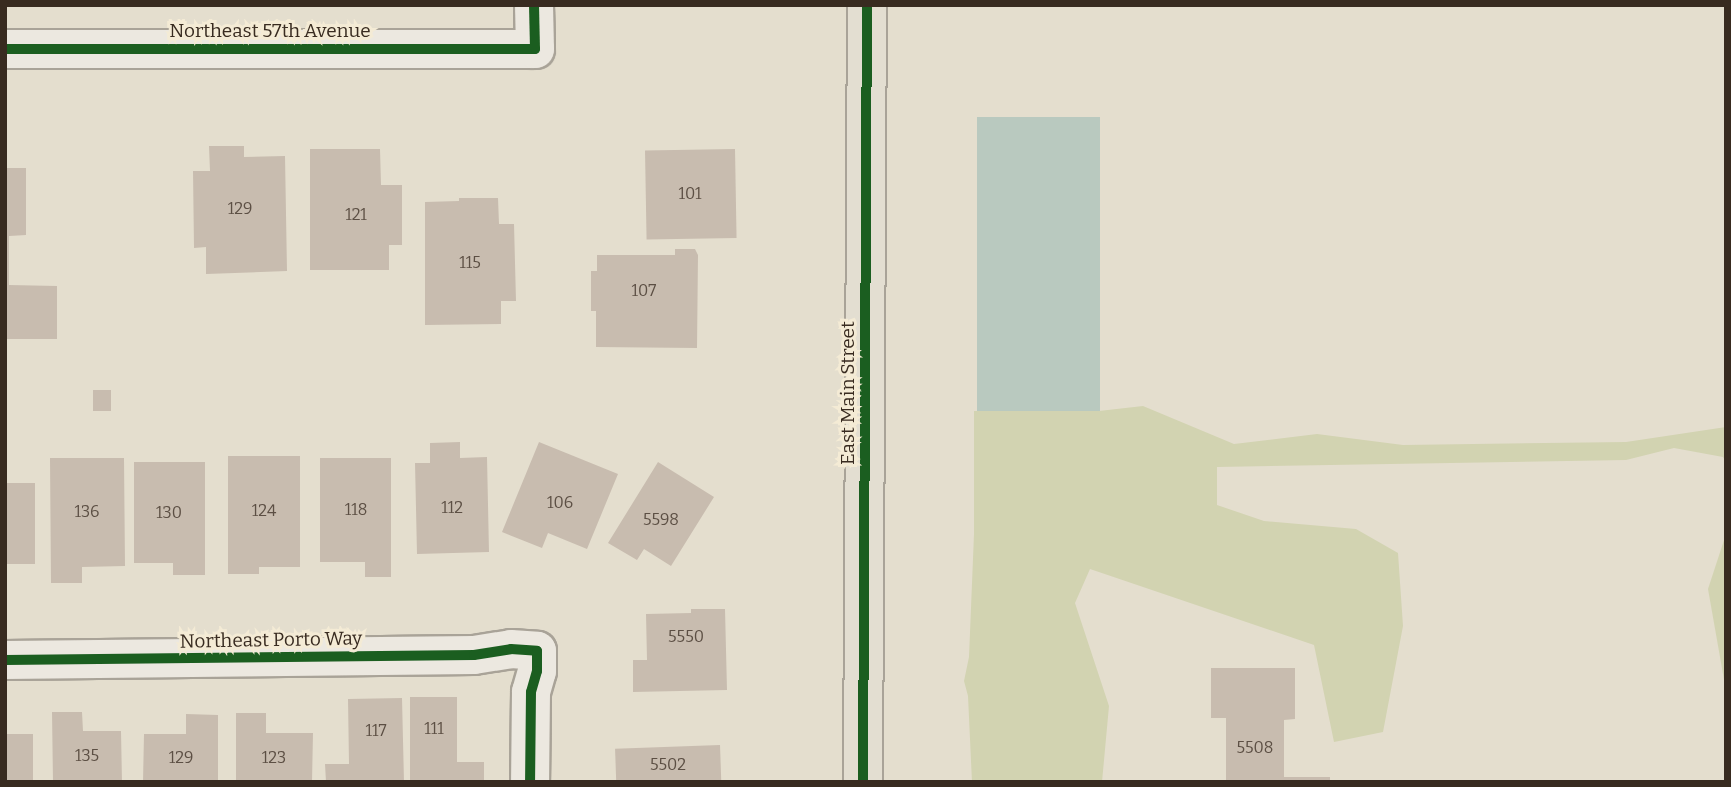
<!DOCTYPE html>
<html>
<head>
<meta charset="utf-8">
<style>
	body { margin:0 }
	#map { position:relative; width:1731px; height:787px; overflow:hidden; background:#e4dece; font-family:Bitter,serif }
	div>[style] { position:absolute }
	.green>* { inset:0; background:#d2d3b1 }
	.water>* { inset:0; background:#b9c9bf; transform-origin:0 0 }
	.building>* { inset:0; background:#c8bcaf; transform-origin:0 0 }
	.roads { filter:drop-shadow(2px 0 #a9a398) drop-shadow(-2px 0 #a9a398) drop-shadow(0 2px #a9a398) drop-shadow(0 -2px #a9a398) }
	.minor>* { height:38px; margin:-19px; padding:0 19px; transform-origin:19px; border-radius:19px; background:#ece8e0 }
	.major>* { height:38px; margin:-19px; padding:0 19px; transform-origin:19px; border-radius:19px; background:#e3ded1 }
	.cycleway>* { height:10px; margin:-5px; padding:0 5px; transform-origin:5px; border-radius:5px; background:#1b5e20 }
	span { translate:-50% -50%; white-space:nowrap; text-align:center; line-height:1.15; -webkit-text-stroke:6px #f4ebd5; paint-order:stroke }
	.number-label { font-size:16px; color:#5c4f44 }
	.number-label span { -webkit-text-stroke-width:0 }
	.street-label { font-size:19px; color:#382b20 }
	.frame { position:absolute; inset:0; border:7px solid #382b20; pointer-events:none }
</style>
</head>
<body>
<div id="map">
	<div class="green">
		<i style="clip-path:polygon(1143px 406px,1234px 444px,1317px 434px,1403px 445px,1626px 442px,1726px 427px,1726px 462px,1723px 457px,1674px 448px,1626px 460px,1217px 467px,1217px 505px,1264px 521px,1356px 529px,1398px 553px,1403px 626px,1383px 732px,1334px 742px,1314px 645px,1090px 569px,1075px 603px,1109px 706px,1102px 782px,972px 782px,968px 696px,964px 681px,969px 657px,974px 534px,974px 411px,1099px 411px)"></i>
		<i style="clip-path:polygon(1726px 534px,1726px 691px,1708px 589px)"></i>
	</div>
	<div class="water">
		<i style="left:1100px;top:117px;width:294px;height:123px;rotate:90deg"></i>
	</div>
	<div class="building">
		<i style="clip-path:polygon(209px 146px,244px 146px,244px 157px,285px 156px,287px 271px,206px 274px,206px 247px,194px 248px,193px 171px,210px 171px)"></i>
		<i style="clip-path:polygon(310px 149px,380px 149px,381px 185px,402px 185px,402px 245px,389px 245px,389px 270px,310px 270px)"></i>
		<i style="left:735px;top:149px;width:89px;height:90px;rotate:89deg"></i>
		<i style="clip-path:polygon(5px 168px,26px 168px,26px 235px,9px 236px,9px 285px,57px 286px,57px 339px,5px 339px)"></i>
		<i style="clip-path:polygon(459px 198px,498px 198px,499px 224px,514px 224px,516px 301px,501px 301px,501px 324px,425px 325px,425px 202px,459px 201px)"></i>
		<i style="clip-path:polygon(675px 249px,695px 249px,698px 255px,697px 348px,596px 347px,596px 311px,591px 311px,591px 271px,597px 271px,597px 255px,675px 255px)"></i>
		<i style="left:93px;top:390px;width:18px;height:21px"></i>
		<i style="clip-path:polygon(460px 442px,460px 458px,487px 457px,489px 552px,417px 554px,415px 463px,430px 463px,430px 443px)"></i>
		<i style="clip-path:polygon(539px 442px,618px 474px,587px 549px,548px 533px,542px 548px,502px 532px)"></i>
		<i style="clip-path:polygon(228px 456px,300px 456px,300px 567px,259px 567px,259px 574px,228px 574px)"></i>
		<i style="clip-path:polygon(50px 458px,124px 458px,125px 566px,82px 567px,82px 583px,51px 583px)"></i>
		<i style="clip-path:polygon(320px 458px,391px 458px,391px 577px,365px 577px,365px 562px,320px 562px)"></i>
		<i style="clip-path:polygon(134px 462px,205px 462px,205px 575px,173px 575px,173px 563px,134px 563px)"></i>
		<i style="clip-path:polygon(658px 462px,714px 497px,671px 566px,644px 549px,637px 560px,608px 543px)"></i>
		<i style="left:5px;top:483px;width:30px;height:81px"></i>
		<i style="clip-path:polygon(691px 609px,725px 609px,727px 690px,633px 692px,633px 660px,647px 660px,646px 614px,691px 613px)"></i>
		<i style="clip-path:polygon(1211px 668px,1295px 668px,1295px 719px,1284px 720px,1284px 777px,1330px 777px,1330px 782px,1226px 782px,1226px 718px,1211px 718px)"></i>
		<i style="clip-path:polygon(410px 697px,457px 697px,457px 762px,484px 762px,484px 782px,410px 782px)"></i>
		<i style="clip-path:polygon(402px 698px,404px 782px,326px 782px,325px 764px,349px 764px,348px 699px)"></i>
		<i style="clip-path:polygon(52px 712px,82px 712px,83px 731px,121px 731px,122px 782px,53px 782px)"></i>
		<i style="clip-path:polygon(236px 713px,266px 713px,266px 733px,313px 733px,312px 782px,236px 782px)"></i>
		<i style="clip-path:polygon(186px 714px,218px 715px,218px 782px,143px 782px,144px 734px,186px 734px)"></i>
		<i style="left:5px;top:734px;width:28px;height:48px"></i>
		<i style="left:720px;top:745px;width:37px;height:105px;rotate:88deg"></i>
	</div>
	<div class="roads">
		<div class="minor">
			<i style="left:5px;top:49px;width:530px"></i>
			<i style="left:535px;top:49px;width:44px;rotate:-91.3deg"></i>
			<i style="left:5px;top:660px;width:469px;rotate:-0.6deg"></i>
			<i style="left:474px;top:655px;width:37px;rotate:-9deg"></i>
			<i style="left:511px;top:649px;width:26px;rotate:4deg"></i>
			<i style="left:537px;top:651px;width:20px;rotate:90deg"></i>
			<i style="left:537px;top:671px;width:22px;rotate:106deg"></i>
			<i style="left:531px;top:692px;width:90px;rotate:90.6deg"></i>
		</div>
		<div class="major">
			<i style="left:863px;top:782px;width:777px;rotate:-89.71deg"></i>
		</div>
	</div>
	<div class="cycleway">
		<i style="left:5px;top:49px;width:530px"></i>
		<i style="left:535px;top:49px;width:44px;rotate:-91.3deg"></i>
		<i style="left:5px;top:660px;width:469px;rotate:-0.6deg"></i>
		<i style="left:474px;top:655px;width:37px;rotate:-9deg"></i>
		<i style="left:511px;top:649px;width:26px;rotate:4deg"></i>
		<i style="left:537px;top:651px;width:20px;rotate:90deg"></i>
		<i style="left:537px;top:671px;width:22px;rotate:106deg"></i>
		<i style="left:531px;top:692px;width:90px;rotate:90.6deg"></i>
		<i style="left:863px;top:782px;width:777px;rotate:-89.71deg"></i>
	</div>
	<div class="number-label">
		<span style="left:690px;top:194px">101</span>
		<span style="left:240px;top:209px">129</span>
		<span style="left:356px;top:215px">121</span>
		<span style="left:470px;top:263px">115</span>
		<span style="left:644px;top:291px">107</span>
		<span style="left:560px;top:503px">106</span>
		<span style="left:452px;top:508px">112</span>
		<span style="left:356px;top:510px">118</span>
		<span style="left:264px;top:511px">124</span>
		<span style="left:87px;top:512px">136</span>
		<span style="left:169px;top:513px">130</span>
		<span style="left:661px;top:520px">5598</span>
		<span style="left:686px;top:637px">5550</span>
		<span style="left:434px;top:729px">111</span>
		<span style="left:376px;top:731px">117</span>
		<span style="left:1255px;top:748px">5508</span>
		<span style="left:87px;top:756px">135</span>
		<span style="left:181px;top:758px">129</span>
		<span style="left:274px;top:758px">123</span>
		<span style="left:668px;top:765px">5502</span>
	</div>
	<div class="street-label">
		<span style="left:270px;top:31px">Northeast 57th Avenue</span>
		<span style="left:848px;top:393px;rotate:-90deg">East Main Street</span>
		<span style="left:271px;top:640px;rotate:-1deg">Northeast Porto Way</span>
	</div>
	<div class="frame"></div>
</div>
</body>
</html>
